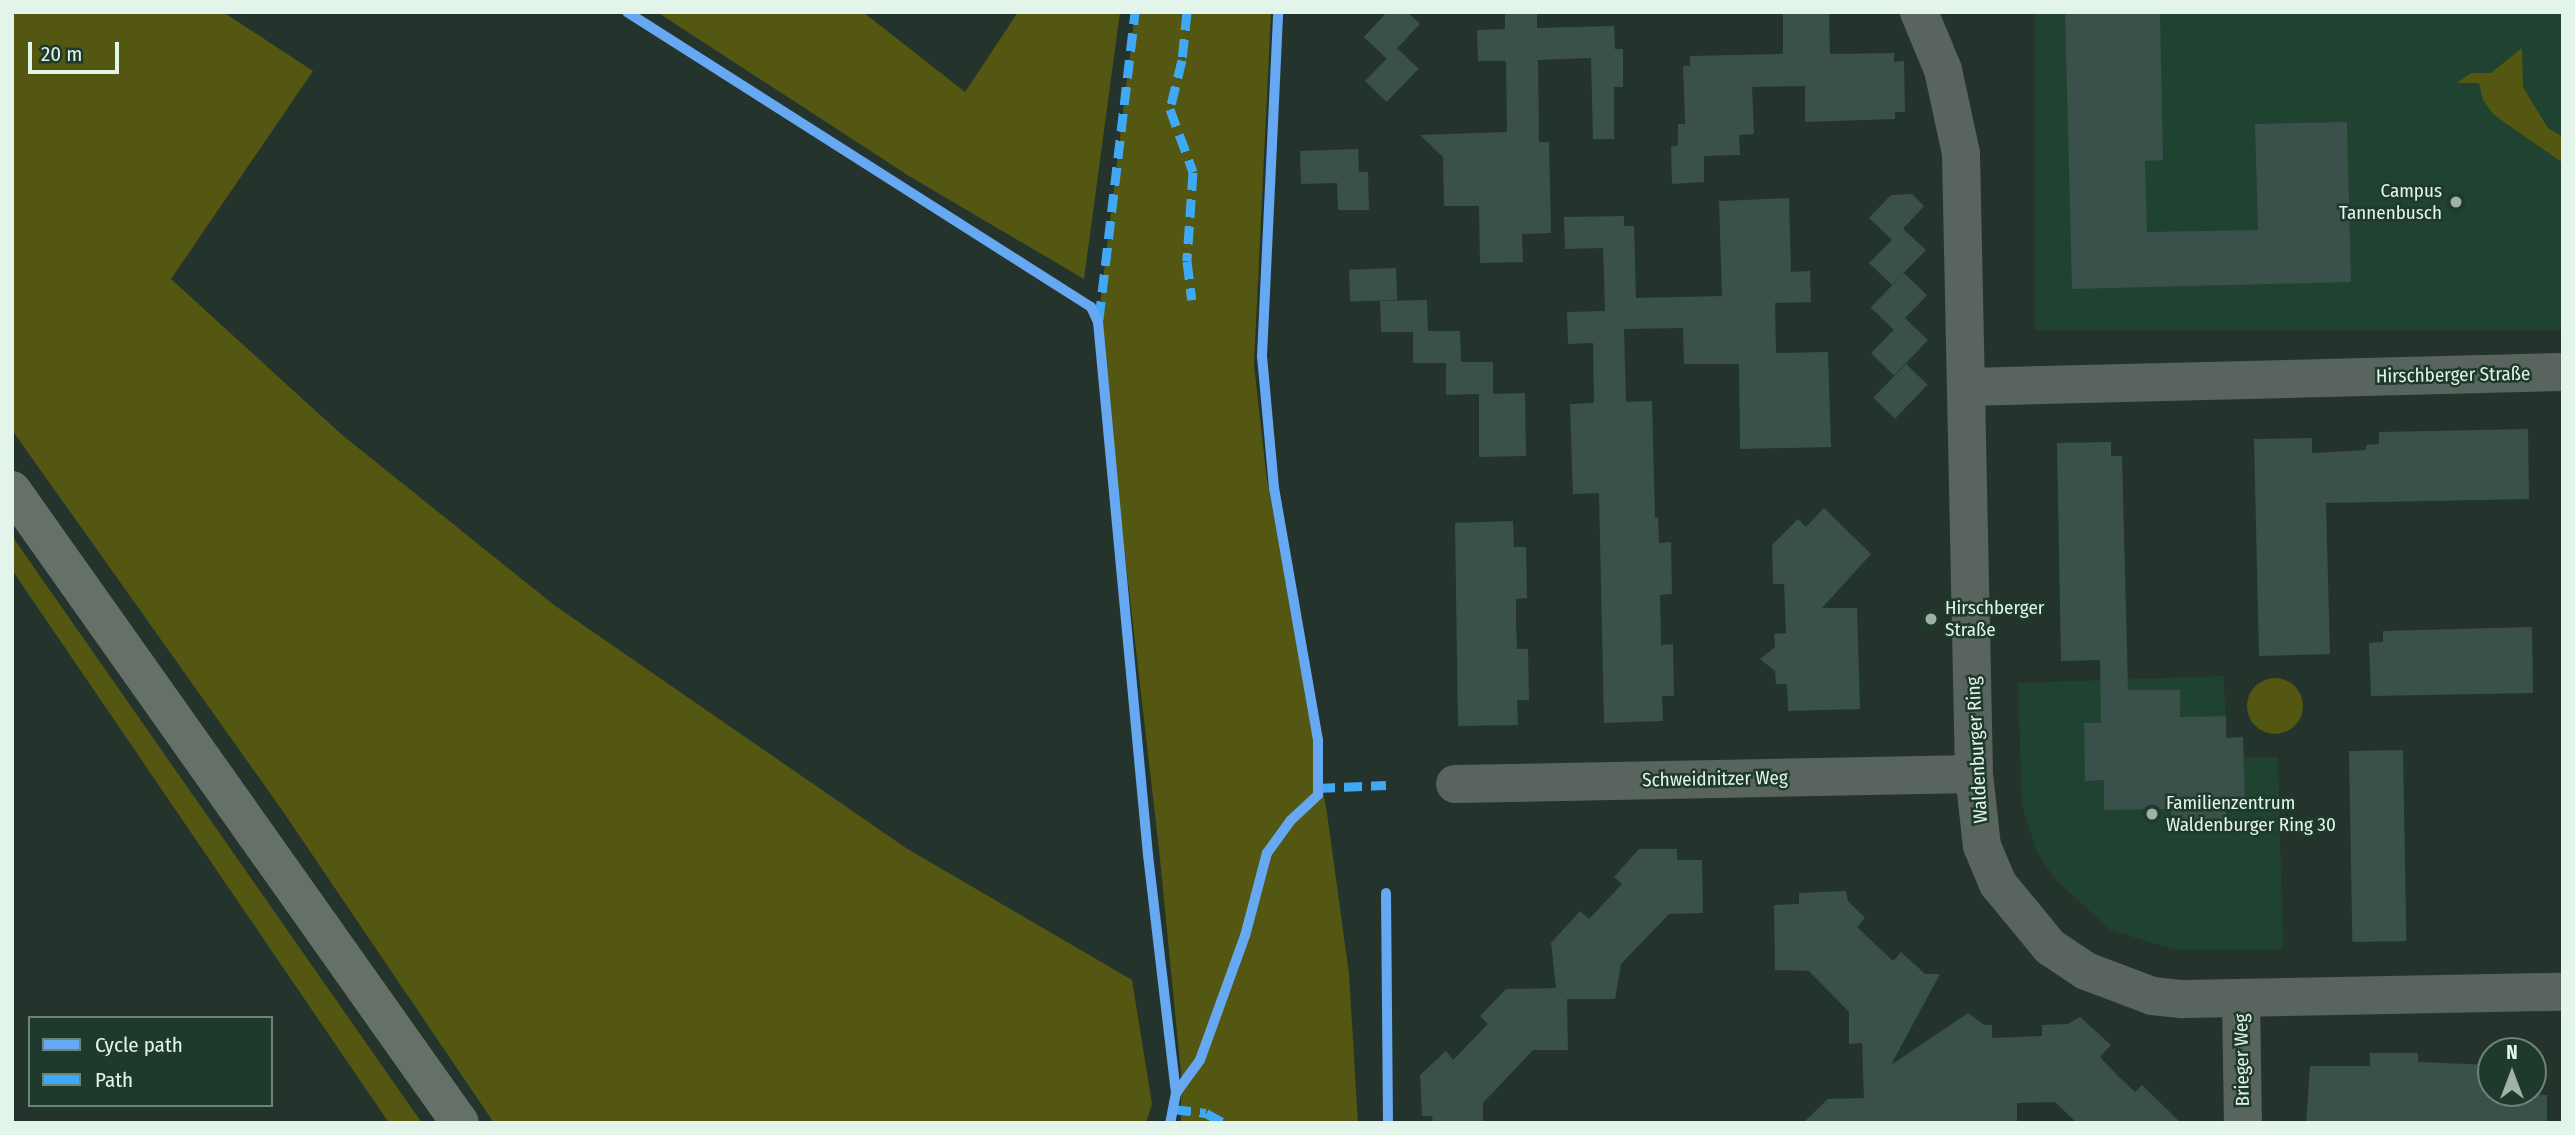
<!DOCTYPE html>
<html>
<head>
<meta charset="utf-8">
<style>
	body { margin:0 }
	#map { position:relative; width:2575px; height:1135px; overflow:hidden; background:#24342c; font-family:"Fira Sans Condensed",sans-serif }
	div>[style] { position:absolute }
	.built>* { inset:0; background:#204230; transform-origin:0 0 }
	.green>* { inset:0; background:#535711 }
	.round { border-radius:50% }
	.building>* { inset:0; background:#3a504b; transform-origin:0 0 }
	.minor>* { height:38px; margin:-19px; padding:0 19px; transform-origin:19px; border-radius:19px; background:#5a645f }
	.major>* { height:38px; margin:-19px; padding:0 19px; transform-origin:19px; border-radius:19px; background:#657168 }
	.quiet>* { height:9px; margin-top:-4.5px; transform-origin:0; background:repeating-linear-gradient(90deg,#3fa9f5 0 18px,transparent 0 27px) }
	.cycleway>* { height:10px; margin:-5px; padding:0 5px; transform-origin:5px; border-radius:5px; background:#66a8f1 }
	.dots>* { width:19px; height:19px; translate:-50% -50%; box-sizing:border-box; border:4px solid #1e3a2c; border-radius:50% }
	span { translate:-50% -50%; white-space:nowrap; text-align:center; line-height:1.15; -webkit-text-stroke:5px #1e3a2c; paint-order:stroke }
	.poi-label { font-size:19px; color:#e3f4ea }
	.right { translate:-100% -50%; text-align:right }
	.left { translate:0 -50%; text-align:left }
	.street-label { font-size:19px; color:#e3f4ea }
	.frame { position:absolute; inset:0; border:14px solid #e3f4ea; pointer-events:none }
	.legend { position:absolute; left:28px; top:1016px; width:245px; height:91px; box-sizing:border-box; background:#1e3a2c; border:2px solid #6d8478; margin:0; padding:9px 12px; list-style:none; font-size:21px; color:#e3f4ea }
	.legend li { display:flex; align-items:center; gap:14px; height:35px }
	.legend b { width:35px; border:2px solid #6d8478 }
	.north { position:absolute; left:2477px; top:1037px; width:70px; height:70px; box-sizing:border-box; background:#1e3a2c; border:2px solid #6d8478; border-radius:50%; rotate:0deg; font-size:19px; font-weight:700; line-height:28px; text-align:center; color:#e3f4ea }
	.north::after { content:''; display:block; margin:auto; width:24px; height:32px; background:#a0b1a8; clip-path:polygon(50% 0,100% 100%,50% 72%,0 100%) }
	.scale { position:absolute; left:28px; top:42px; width:91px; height:32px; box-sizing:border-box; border:4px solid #e3f4ea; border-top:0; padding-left:9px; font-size:21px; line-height:24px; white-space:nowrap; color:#e3f4ea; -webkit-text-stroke:5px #1e3a2c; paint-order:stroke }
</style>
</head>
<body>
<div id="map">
	<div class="built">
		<i style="left:2035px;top:12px;width:528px;height:318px"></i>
		<i style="clip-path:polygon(2224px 676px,2226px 738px,2243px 737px,2244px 757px,2278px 757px,2283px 949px,2173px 949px,2110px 930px,2055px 879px,2036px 850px,2022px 805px,2018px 683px)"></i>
	</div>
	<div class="green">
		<i style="clip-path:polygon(12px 12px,223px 12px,313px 71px,171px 279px,341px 434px,554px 605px,906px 848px,1132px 980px,1152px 1104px,1146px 1123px,494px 1123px,282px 810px,12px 430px)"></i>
		<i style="clip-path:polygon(657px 12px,863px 12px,965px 92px,1018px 12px,1120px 12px,1084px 279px,909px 176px)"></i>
		<i style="clip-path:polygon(1135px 12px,1271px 12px,1254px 364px,1266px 473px,1327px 813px,1349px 974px,1358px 1123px,1181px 1123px,1181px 1073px,1159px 849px,1098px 322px)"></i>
		<i style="clip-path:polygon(2522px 48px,2523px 87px,2548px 128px,2563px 137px,2563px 163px,2494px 115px,2483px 100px,2479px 83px,2457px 83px,2471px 73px,2491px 73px)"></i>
		<i style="clip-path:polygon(12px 536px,422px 1123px,389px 1123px,12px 570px)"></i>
		<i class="round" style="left:2247px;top:678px;width:56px;height:56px"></i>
	</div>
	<div class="building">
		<i style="clip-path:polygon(1387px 12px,1407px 12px,1420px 24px,1387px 59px,1364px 37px)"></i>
		<i style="clip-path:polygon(1505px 12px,1537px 12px,1537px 28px,1614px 26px,1615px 49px,1623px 49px,1623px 87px,1614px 87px,1614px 139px,1593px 139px,1591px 58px,1538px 60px,1539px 142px,1549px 142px,1551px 233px,1522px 234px,1523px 262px,1480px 263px,1479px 206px,1444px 206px,1443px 157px,1420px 135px,1507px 132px,1506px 61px,1478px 61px,1477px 30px,1505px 29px)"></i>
		<i style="clip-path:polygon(1783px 12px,1829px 12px,1830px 54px,1894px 53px,1894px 62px,1904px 61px,1905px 112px,1895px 112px,1895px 119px,1805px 122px,1805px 86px,1752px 87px,1754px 134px,1739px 135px,1740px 155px,1704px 156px,1704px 182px,1672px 184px,1671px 146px,1678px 146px,1678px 124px,1685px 124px,1683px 66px,1690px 66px,1690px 56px,1783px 54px)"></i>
		<i style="clip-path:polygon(2065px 12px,2160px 12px,2163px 160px,2145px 161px,2147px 232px,2258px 230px,2255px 124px,2347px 122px,2351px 282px,2072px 289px)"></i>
		<i style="left:1397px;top:48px;width:30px;height:46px;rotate:44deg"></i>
		<i style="clip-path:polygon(1358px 149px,1359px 172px,1368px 172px,1369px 210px,1338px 210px,1337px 183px,1301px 184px,1300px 151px)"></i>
		<i style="clip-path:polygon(1912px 194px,1924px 206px,1903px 229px,1926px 250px,1892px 285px,1869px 263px,1892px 240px,1869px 218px,1891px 195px)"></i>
		<i style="clip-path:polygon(1789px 198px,1791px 272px,1810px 271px,1811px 302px,1775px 303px,1776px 353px,1828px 352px,1831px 447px,1740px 449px,1739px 364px,1684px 364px,1683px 328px,1624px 329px,1626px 402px,1652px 401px,1655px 518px,1658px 517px,1659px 543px,1671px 542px,1672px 594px,1660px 595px,1661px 645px,1673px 644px,1674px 696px,1662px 696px,1663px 721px,1604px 723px,1599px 493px,1573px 494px,1572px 467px,1570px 404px,1594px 403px,1593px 343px,1568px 344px,1567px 312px,1605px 311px,1603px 248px,1565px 249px,1564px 217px,1624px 216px,1624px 226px,1634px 226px,1636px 298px,1722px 296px,1719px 201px)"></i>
		<i style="left:1396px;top:268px;width:32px;height:47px;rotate:88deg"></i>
		<i style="left:1904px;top:273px;width:32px;height:48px;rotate:44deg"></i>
		<i style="clip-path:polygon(1427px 300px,1428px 331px,1460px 331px,1461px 362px,1493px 362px,1493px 394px,1525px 393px,1526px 456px,1479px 457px,1479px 394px,1446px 395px,1446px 363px,1413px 363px,1413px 332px,1381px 332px,1380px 301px)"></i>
		<i style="left:1905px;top:318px;width:32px;height:49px;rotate:44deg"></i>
		<i style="left:1906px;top:364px;width:30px;height:47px;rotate:44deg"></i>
		<i style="clip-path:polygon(2528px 429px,2529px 499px,2326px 503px,2330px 654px,2259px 656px,2254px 439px,2312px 438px,2312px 453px,2366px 450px,2366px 445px,2379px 444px,2379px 432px)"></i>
		<i style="clip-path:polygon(2111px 442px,2111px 456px,2122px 456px,2128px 690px,2180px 690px,2180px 717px,2226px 716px,2226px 738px,2243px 737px,2245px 803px,2226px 803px,2226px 825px,2171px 826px,2171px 809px,2104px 810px,2104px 780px,2085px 781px,2084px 723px,2101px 723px,2100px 660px,2061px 661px,2057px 443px)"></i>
		<i style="clip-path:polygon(1824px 508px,1871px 554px,1822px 608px,1857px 608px,1860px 709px,1788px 711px,1787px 684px,1776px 684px,1775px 671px,1760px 659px,1775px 647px,1774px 634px,1786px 633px,1784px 584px,1773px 584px,1772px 545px,1798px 519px,1806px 527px)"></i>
		<i style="clip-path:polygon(1513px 521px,1514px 547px,1526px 547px,1527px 598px,1516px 599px,1516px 624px,1517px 649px,1528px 649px,1529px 700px,1517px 700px,1518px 725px,1458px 726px,1455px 523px)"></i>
		<i style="clip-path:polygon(2532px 627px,2533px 693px,2371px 696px,2369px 643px,2383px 642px,2383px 631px)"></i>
		<i style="left:2403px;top:750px;width:191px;height:54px;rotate:89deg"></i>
		<i style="clip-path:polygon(1639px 849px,1677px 849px,1677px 860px,1702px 860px,1703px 913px,1669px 914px,1621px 964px,1615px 999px,1567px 999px,1568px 1050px,1533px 1050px,1483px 1103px,1483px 1123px,1433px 1123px,1432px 1116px,1422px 1116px,1420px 1075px,1446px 1051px,1453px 1060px,1488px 1024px,1480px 1016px,1506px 989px,1556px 988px,1551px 943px,1580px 911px,1589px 919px,1622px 884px,1614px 877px)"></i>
		<i style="clip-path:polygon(1846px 891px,1848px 901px,1865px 918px,1857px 927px,1893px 961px,1901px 952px,1925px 974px,1940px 974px,1891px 1065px,1968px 1013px,1984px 1025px,1992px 1025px,1992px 1038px,2042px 1036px,2042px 1025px,2068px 1024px,2080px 1017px,2111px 1045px,2100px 1057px,2117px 1075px,2135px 1092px,2142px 1085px,2181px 1123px,2077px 1123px,2055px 1102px,2017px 1103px,2017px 1123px,1803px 1123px,1828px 1099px,1864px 1098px,1862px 1043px,1849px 1044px,1849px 1012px,1809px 971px,1775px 970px,1774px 905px,1799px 904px,1799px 893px)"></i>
		<i style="clip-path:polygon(2370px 1053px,2418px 1053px,2418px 1062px,2491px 1065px,2491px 1093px,2547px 1095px,2547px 1123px,2306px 1123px,2310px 1066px,2370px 1066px)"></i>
	</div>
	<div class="minor">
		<i style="left:1919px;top:12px;width:63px;rotate:67.5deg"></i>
		<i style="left:1943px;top:70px;width:85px;rotate:77.8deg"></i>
		<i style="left:1961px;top:153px;width:621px;rotate:88.8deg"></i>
		<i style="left:1974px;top:774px;width:72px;rotate:83.7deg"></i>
		<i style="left:1982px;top:846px;width:41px;rotate:67.2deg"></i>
		<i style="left:1998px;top:884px;width:82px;rotate:50.5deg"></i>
		<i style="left:2050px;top:947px;width:43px;rotate:33.7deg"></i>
		<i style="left:2086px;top:971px;width:71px;rotate:20.7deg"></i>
		<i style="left:2152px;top:996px;width:31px;rotate:6deg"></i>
		<i style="left:2183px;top:999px;width:380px;rotate:-1.1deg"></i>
		<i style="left:1966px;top:387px;width:597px;rotate:-1.44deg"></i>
		<i style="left:1455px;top:784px;width:519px;rotate:-1.1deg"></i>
		<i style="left:2241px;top:998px;width:125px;rotate:89.1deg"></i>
	</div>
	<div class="major">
		<i style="left:12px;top:490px;width:775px;rotate:54.71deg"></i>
	</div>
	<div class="quiet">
		<i style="left:1187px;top:12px;width:48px;rotate:95.9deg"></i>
		<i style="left:1182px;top:60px;width:50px;rotate:103.8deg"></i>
		<i style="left:1170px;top:109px;width:67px;rotate:69.9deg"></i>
		<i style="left:1193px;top:172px;width:89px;rotate:93.9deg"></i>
		<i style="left:1187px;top:261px;width:39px;rotate:83deg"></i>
		<i style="left:1099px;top:319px;width:309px;rotate:-83.3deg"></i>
		<i style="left:1317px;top:788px;width:69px;rotate:-2.5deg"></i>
		<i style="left:1173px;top:1109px;width:33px;rotate:7deg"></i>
		<i style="left:1206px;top:1113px;width:21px;rotate:29deg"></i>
	</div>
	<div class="cycleway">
		<i style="left:627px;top:12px;width:550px;rotate:32.45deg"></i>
		<i style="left:1091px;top:307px;width:17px;rotate:65deg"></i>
		<i style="left:1098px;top:322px;width:535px;rotate:84.64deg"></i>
		<i style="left:1148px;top:855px;width:240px;rotate:83.3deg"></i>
		<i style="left:1176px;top:1093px;width:31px;rotate:101deg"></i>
		<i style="left:1386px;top:893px;width:230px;rotate:89.5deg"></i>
		<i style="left:1176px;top:1093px;width:41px;rotate:-54deg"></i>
		<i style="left:1200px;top:1060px;width:132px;rotate:-70.1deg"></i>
		<i style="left:1245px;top:936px;width:86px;rotate:-75.2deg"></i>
		<i style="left:1267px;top:853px;width:39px;rotate:-54deg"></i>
		<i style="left:1290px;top:821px;width:38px;rotate:-43deg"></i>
		<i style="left:1318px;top:795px;width:55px;rotate:-90deg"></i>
		<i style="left:1318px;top:740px;width:256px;rotate:-99.9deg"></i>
		<i style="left:1274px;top:488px;width:133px;rotate:-95.2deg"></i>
		<i style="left:1262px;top:356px;width:344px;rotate:-87.3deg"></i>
	</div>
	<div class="dots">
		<i style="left:2456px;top:202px;background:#a0b1a8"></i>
		<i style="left:1931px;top:619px;background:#a0b1a8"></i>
		<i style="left:2152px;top:814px;background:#a0b1a8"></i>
	</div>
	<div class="poi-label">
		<span class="right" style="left:2442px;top:202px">Campus<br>Tannenbusch</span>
		<span class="left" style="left:1945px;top:619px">Hirschberger<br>Straße</span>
		<span class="left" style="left:2166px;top:814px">Familienzentrum<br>Waldenburger Ring 30</span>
	</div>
	<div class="street-label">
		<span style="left:2453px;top:375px;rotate:-1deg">Hirschberger Straße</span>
		<span style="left:1977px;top:750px;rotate:-93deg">Waldenburger Ring</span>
		<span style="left:1715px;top:779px;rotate:-1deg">Schweidnitzer Weg</span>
		<span style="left:2242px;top:1060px;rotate:-91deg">Brieger Weg</span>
	</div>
	<div class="frame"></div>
	<ul class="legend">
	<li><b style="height:9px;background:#66a8f1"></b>Cycle path</li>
	<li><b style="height:9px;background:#3fa9f5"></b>Path</li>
	</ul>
	<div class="north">N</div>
	<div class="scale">20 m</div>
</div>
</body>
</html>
